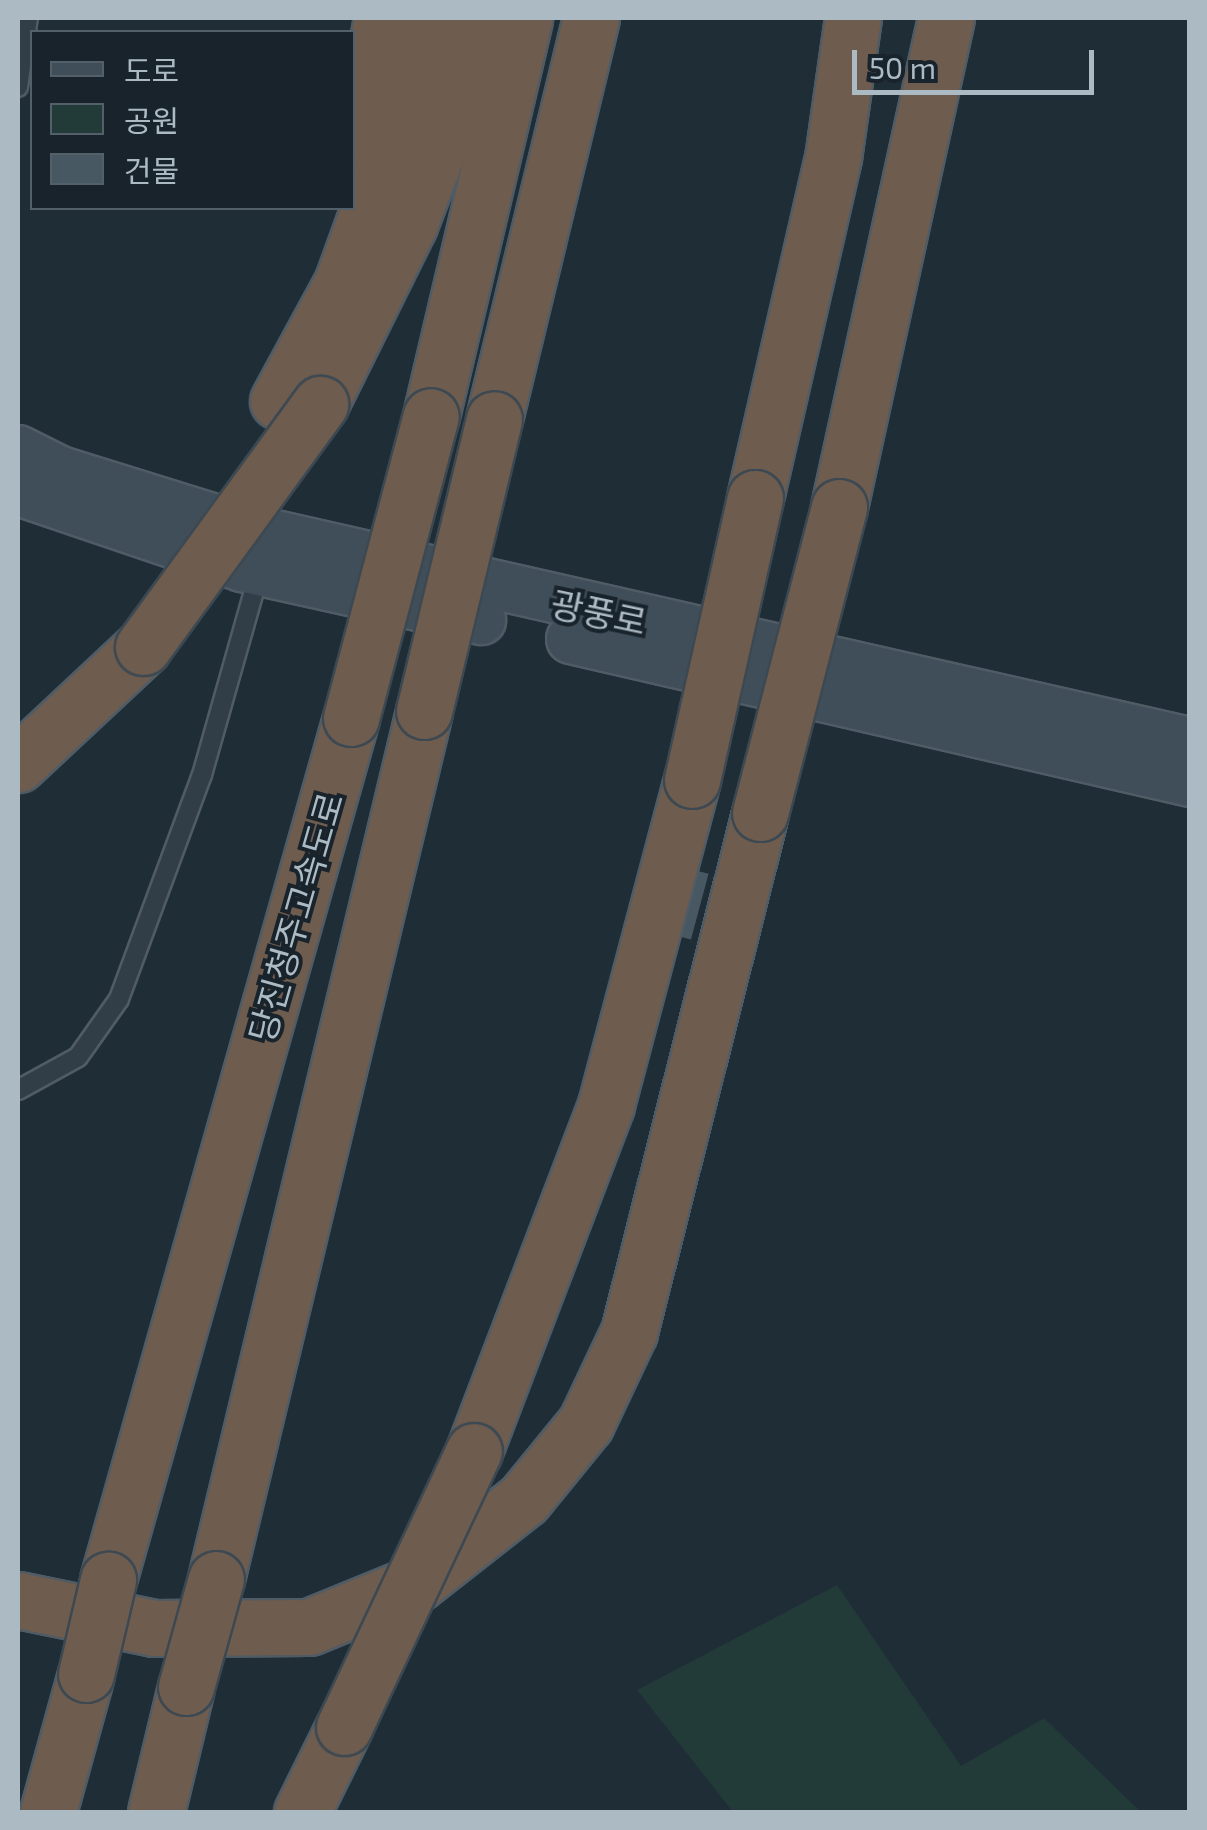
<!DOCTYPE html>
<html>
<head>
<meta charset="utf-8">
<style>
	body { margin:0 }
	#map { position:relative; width:1207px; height:1830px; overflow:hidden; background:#1f2d37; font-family:"Exo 2","Noto Sans KR",sans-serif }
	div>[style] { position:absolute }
	.green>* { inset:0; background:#223a38 }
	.building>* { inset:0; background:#475863; transform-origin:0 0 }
	.roads { filter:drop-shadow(2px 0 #505c65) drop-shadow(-2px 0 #505c65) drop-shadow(0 2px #505c65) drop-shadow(0 -2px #505c65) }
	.service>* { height:18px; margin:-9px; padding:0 9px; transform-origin:9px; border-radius:9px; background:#323e47 }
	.secondary>* { height:48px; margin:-24px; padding:0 24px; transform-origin:24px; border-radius:24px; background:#404e5a }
	.motorway>* { height:55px; margin:-27.5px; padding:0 27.5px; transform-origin:27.5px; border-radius:27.5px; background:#6e5c4f }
	.bridges { filter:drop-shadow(2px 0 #3d4952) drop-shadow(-2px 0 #3d4952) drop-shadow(0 2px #3d4952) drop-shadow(0 -2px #3d4952) }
	.motorway-bridge>* { height:55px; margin:-27.5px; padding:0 27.5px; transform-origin:27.5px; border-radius:27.5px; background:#6e5c4f }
	span { translate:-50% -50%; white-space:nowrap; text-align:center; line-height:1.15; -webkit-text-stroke:8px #18232c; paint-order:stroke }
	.street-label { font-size:35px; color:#acbac4 }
	.frame { position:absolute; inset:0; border:20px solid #acbac4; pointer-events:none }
	.legend { position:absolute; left:30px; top:30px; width:325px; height:180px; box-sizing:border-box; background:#18232c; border:2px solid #535f69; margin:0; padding:12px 18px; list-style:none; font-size:30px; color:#acbac4 }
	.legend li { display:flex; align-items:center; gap:20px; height:50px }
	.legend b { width:50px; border:2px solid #535f69 }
	.scale { position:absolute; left:852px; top:50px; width:242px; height:45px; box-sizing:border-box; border:5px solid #acbac4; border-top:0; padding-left:12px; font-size:30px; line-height:35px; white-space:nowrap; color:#acbac4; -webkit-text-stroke:8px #18232c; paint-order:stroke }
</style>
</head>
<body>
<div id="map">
	<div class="green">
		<i style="clip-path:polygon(837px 1585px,961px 1766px,1044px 1718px,1141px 1812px,733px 1812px,637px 1690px)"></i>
	</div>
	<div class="building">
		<i style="left:668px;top:863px;width:42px;height:68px;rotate:15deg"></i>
	</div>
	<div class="roads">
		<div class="service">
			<i style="left:18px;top:87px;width:70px;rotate:-81.8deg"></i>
			<i style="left:18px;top:1090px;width:68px;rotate:-28.8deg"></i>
			<i style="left:78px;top:1057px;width:71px;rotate:-54.7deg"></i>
			<i style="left:119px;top:999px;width:239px;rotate:-69.7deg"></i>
			<i style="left:202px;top:775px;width:210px;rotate:-74.2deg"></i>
		</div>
		<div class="secondary">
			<i style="left:18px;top:450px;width:47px;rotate:26.6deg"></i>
			<i style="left:60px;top:471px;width:193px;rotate:17.2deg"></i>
			<i style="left:244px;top:528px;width:970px;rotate:12.75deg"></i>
			<i style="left:18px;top:491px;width:237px;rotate:18.7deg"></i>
			<i style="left:242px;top:567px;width:245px;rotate:12.5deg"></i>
			<i style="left:571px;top:639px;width:635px;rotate:13.01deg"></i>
		</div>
		<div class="motorway">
			<i style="left:352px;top:183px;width:168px;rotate:-79.7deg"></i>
			<i style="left:278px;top:401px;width:134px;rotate:-61.5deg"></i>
			<i style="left:342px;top:283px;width:282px;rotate:-70.1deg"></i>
			<i style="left:320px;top:404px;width:200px;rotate:-63.6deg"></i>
			<i style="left:409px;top:225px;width:126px;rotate:-69.1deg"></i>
			<i style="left:454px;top:107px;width:92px;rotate:-76.1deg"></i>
			<i style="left:431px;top:416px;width:409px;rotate:-76.8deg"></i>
			<i style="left:494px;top:419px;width:413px;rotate:-76.4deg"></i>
			<i style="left:755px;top:498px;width:349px;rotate:-77.1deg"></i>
			<i style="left:833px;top:158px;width:141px;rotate:-81.9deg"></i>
			<i style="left:839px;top:507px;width:501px;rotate:-77.66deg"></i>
			<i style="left:18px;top:764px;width:171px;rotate:-43.1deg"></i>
			<i style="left:474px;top:1451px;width:370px;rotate:-69.1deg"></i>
			<i style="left:606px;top:1105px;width:336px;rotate:-75.2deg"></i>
			<i style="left:216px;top:1579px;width:893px;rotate:-76.52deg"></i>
			<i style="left:108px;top:1580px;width:896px;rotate:-74.26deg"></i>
			<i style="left:18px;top:1600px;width:139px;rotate:11.6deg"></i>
			<i style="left:154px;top:1628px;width:155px;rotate:-0.4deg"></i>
			<i style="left:309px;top:1627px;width:117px;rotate:-22.2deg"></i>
			<i style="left:417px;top:1583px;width:136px;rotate:-38.1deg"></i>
			<i style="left:524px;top:1499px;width:98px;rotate:-50.8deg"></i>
			<i style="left:586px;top:1423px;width:101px;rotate:-64.7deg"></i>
			<i style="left:629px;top:1332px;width:535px;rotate:-75.83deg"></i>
			<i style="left:48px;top:1812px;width:143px;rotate:-74.6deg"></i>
			<i style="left:156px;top:1812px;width:129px;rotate:-76.5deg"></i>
			<i style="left:302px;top:1812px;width:95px;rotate:-63.7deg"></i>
		</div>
	</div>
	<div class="bridges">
		<div class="motorway-bridge">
			<i style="left:143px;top:647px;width:301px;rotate:-53.9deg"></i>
			<i style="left:424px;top:711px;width:300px;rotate:-76.5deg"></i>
			<i style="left:351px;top:718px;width:312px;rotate:-75.2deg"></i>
			<i style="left:692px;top:780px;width:289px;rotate:-77.4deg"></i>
			<i style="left:760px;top:813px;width:316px;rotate:-75.5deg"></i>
			<i style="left:86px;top:1674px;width:97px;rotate:-76.8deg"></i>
			<i style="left:186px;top:1687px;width:112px;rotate:-74.5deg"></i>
			<i style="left:344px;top:1727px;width:305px;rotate:-64.8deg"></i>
		</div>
	</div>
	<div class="street-label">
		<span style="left:599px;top:612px;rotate:12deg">광풍로</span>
		<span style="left:295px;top:917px;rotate:-74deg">당진청주고속도로</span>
	</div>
	<div class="frame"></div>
	<ul class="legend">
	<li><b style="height:12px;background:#404e5a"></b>도로</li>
	<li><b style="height:28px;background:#223a38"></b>공원</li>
	<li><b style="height:28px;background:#475863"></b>건물</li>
	</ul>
	<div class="scale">50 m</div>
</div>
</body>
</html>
